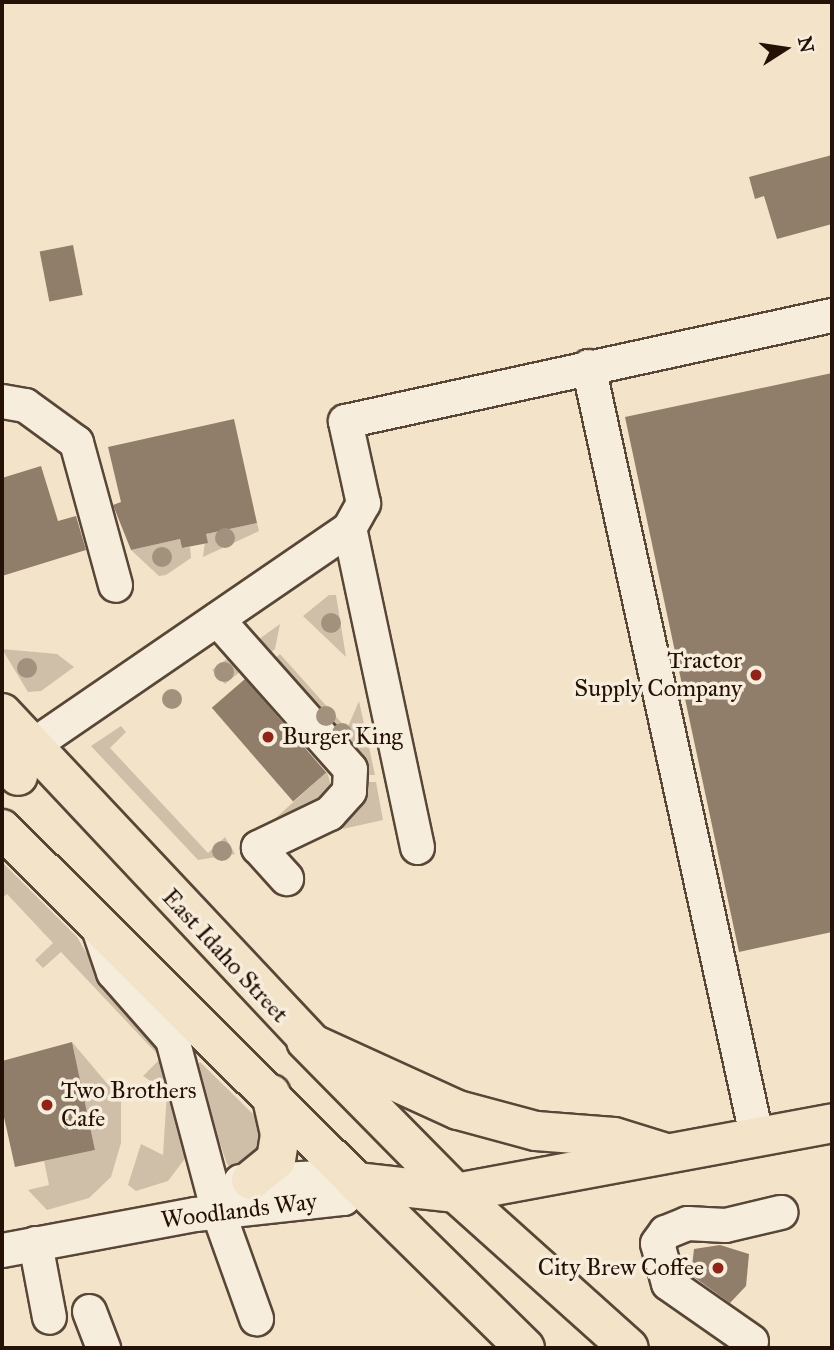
<!DOCTYPE html>
<html>
<head>
<meta charset="utf-8">
<style>
	body { margin:0 }
	#map { position:relative; width:834px; height:1350px; overflow:hidden; background:#f2e3c9; font-family:"IM FELL Great Primer",serif }
	div>[style] { position:absolute }
	.green>* { inset:0; background:#cfbfa8 }
	.building>* { inset:0; background:#907e6b; transform-origin:0 0 }
	.roads { filter:drop-shadow(2px 0 #584637) drop-shadow(-2px 0 #584637) drop-shadow(0 2px #584637) drop-shadow(0 -2px #584637) }
	.minor>* { height:33px; margin:-16.5px; padding:0 16.5px; transform-origin:16.5px; border-radius:16.5px; background:#f7eddc }
	.major>* { height:38px; margin:-19px; padding:0 19px; transform-origin:19px; border-radius:19px; background:#f2e3c9 }
	.highway>* { height:38px; margin:-19px; padding:0 19px; transform-origin:19px; border-radius:19px; background:#f2e3c9 }
	.trees>* { width:20px; height:20px; margin:-10px; border-radius:50%; background:#a2917d }
	.dots>* { width:19px; height:19px; translate:-50% -50%; box-sizing:border-box; border:4px solid #f7eddc; border-radius:50% }
	span { translate:-50% -50%; white-space:nowrap; text-align:center; line-height:1.15; -webkit-text-stroke:7px #f7eddc; paint-order:stroke }
	.poi-label { font-size:24px; color:#251106 }
	.right { translate:-100% -50%; text-align:right }
	.left { translate:0 -50%; text-align:left }
	.street-label { font-size:24px; color:#251106 }
	.frame { position:absolute; inset:0; border:4px solid #251106; pointer-events:none }
	.north { position:absolute; left:750px; top:14px; width:70px; height:70px; -webkit-text-stroke:5px #f7eddc; paint-order:stroke; rotate:78deg; font-size:19px; font-weight:700; line-height:28px; text-align:center; color:#251106 }
	.north::after { content:''; display:block; margin:auto; width:24px; height:32px; background:#251106; clip-path:polygon(50% 0,100% 100%,50% 72%,0 100%) }
</style>
</head>
<body>
<div id="map">
	<div class="green">
		<i style="clip-path:polygon(257px 523px,259px 531px,203px 557px,206px 534px)"></i>
		<i style="clip-path:polygon(180px 539px,182px 548px,190px 547px,191px 558px,166px 575px,159px 576px,131px 550px)"></i>
		<i style="clip-path:polygon(329px 595px,336px 595px,346px 657px,303px 616px)"></i>
		<i style="clip-path:polygon(280px 624px,275px 649px,266px 656px,255px 642px)"></i>
		<i style="clip-path:polygon(2px 649px,57px 654px,74px 667px,41px 691px,28px 692px)"></i>
		<i style="clip-path:polygon(280px 654px,347px 729px,359px 701px,375px 775px,367px 775px,358px 753px,271px 662px)"></i>
		<i style="clip-path:polygon(231px 656px,251px 663px,225px 684px,212px 670px)"></i>
		<i style="clip-path:polygon(121px 726px,126px 732px,110px 748px,208px 853px,225px 837px,235px 854px,198px 860px,91px 746px)"></i>
		<i style="clip-path:polygon(327px 772px,332px 788px,325px 805px,270px 823px)"></i>
		<i style="clip-path:polygon(367px 782px,376px 782px,383px 820px,311px 836px,364px 792px)"></i>
		<i style="clip-path:polygon(2px 862px,77px 937px,105px 985px,158px 1040px,190px 1152px,168px 1181px,136px 1191px,128px 1185px,141px 1144px,163px 1155px,167px 1092px,143px 1076px,161px 1058px,61px 952px,43px 968px,35px 960px,53px 943px,7px 894px,2px 898px)"></i>
		<i style="clip-path:polygon(72px 1042px,121px 1100px,121px 1143px,111px 1177px,89px 1198px,47px 1210px,28px 1190px,49px 1185px,44px 1161px,95px 1150px)"></i>
		<i style="clip-path:polygon(200px 1062px,261px 1122px,261px 1150px,236px 1171px,227px 1164px,194px 1068px)"></i>
	</div>
	<div class="building">
		<i style="clip-path:polygon(832px 155px,832px 224px,777px 239px,764px 196px,755px 199px,749px 177px)"></i>
		<i style="left:73px;top:245px;width:51px;height:34px;rotate:79deg"></i>
		<i style="clip-path:polygon(832px 373px,832px 932px,739px 952px,625px 417px)"></i>
		<i style="clip-path:polygon(234px 419px,257px 523px,206px 534px,208px 543px,182px 548px,180px 539px,131px 550px,113px 505px,121px 502px,108px 447px)"></i>
		<i style="clip-path:polygon(41px 466px,58px 521px,76px 516px,86px 550px,2px 576px,2px 478px)"></i>
		<i style="left:245px;top:679px;width:124px;height:44px;rotate:49deg"></i>
		<i style="clip-path:polygon(72px 1042px,95px 1150px,15px 1167px,2px 1108px,2px 1061px)"></i>
		<i style="clip-path:polygon(720px 1245px,749px 1254px,746px 1286px,730px 1303px,691px 1275px,694px 1249px)"></i>
	</div>
	<div class="roads">
		<div class="minor">
			<i style="left:588px;top:366px;width:791px;rotate:77.67deg"></i>
			<i style="left:2px;top:401px;width:23px;rotate:10deg"></i>
			<i style="left:25px;top:405px;width:63px;rotate:36deg"></i>
			<i style="left:76px;top:442px;width:148px;rotate:74.7deg"></i>
			<i style="left:217px;top:619px;width:200px;rotate:48.4deg"></i>
			<i style="left:350px;top:769px;width:22px;rotate:93deg"></i>
			<i style="left:349px;top:791px;width:30px;rotate:132deg"></i>
			<i style="left:329px;top:813px;width:79px;rotate:154.4deg"></i>
			<i style="left:258px;top:847px;width:42px;rotate:47.9deg"></i>
			<i style="left:31px;top:746px;width:386px;rotate:-34.4deg"></i>
			<i style="left:417px;top:847px;width:326px;rotate:-102deg"></i>
			<i style="left:349px;top:528px;width:29px;rotate:-61deg"></i>
			<i style="left:363px;top:503px;width:84px;rotate:-102.4deg"></i>
			<i style="left:345px;top:421px;width:498px;rotate:-12.3deg"></i>
			<i style="left:97px;top:925px;width:50px;rotate:71.2deg"></i>
			<i style="left:113px;top:972px;width:89px;rotate:48.6deg"></i>
			<i style="left:172px;top:1039px;width:179px;rotate:75.1deg"></i>
			<i style="left:218px;top:1212px;width:113px;rotate:70.3deg"></i>
			<i style="left:240px;top:1181px;width:80px;rotate:-2.9deg"></i>
			<i style="left:320px;top:1177px;width:36px;rotate:8deg"></i>
			<i style="left:35px;top:1243px;width:75px;rotate:79.3deg"></i>
			<i style="left:2px;top:1250px;width:196px;rotate:-10.6deg"></i>
			<i style="left:195px;top:1214px;width:149px;rotate:-6.2deg"></i>
			<i style="left:343px;top:1198px;width:21px;rotate:-51deg"></i>
			<i style="left:89px;top:1311px;width:40px;rotate:69deg"></i>
			<i style="left:751px;top:1341px;width:101px;rotate:-145.1deg"></i>
			<i style="left:668px;top:1283px;width:41px;rotate:-105.4deg"></i>
			<i style="left:657px;top:1243px;width:14px;rotate:-54deg"></i>
			<i style="left:665px;top:1232px;width:24px;rotate:-22deg"></i>
			<i style="left:687px;top:1223px;width:38px;rotate:3deg"></i>
			<i style="left:725px;top:1225px;width:57px;rotate:-13.3deg"></i>
		</div>
		<div class="major">
			<i style="left:306px;top:1041px;width:214px;rotate:45.4deg"></i>
			<i style="left:456px;top:1193px;width:232px;rotate:41.9deg"></i>
			<i style="left:356px;top:1182px;width:237px;rotate:44.5deg"></i>
		</div>
		<div class="highway">
			<i style="left:2px;top:713px;width:454px;rotate:46.8deg"></i>
			<i style="left:313px;top:1044px;width:159px;rotate:24.5deg"></i>
			<i style="left:458px;top:1110px;width:81px;rotate:15.1deg"></i>
			<i style="left:536px;top:1131px;width:78px;rotate:4.4deg"></i>
			<i style="left:614px;top:1137px;width:54px;rotate:17.1deg"></i>
			<i style="left:2px;top:758px;width:24px;rotate:48deg"></i>
			<i style="left:2px;top:829px;width:500px;rotate:44.9deg"></i>
			<i style="left:356px;top:1182px;width:101px;rotate:6.3deg"></i>
			<i style="left:456px;top:1193px;width:382px;rotate:-10.5deg"></i>
			<i style="left:251px;top:1180px;width:32px;rotate:-39deg"></i>
			<i style="left:276px;top:1160px;width:26px;rotate:-81deg"></i>
			<i style="left:280px;top:1134px;width:41px;rotate:-102.7deg"></i>
		</div>
	</div>
	<div class="trees">
		<i style="left:225px;top:538px"></i>
		<i style="left:162px;top:557px"></i>
		<i style="left:331px;top:623px"></i>
		<i style="left:27px;top:668px"></i>
		<i style="left:224px;top:672px"></i>
		<i style="left:172px;top:699px"></i>
		<i style="left:326px;top:716px"></i>
		<i style="left:342px;top:733px"></i>
		<i style="left:222px;top:851px"></i>
	</div>
	<div class="dots">
		<i style="left:756px;top:675px;background:#8f2418"></i>
		<i style="left:268px;top:737px;background:#8f2418"></i>
		<i style="left:47px;top:1105px;background:#8f2418"></i>
		<i style="left:718px;top:1268px;background:#8f2418"></i>
	</div>
	<div class="poi-label">
		<span class="right" style="left:742px;top:675px">Tractor<br>Supply Company</span>
		<span class="left" style="left:282px;top:737px">Burger King</span>
		<span class="left" style="left:61px;top:1105px">Two Brothers<br>Cafe</span>
		<span class="right" style="left:704px;top:1268px">City Brew Coffee</span>
	</div>
	<div class="street-label">
		<span style="left:225px;top:956px;rotate:47deg">East Idaho Street</span>
		<span style="left:239px;top:1211px;rotate:-7deg">Woodlands Way</span>
	</div>
	<div class="frame"></div>
	<div class="north">N</div>
</div>
</body>
</html>
